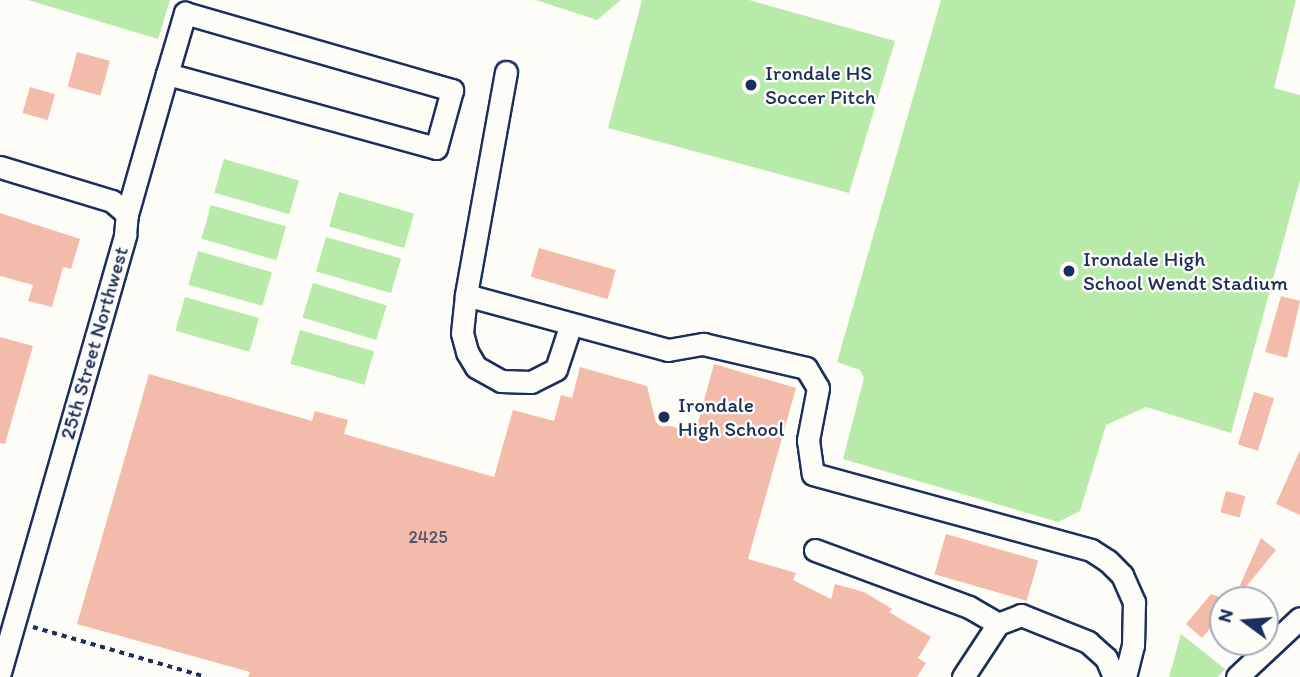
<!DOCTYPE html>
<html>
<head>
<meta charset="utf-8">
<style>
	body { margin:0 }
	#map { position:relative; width:1300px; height:677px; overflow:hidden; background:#fdfcf7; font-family:Itim,sans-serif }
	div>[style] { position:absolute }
	.green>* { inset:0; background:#b8eaaa; transform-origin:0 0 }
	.building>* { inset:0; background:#f3bba9; transform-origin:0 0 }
	.path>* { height:3.5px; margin-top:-1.75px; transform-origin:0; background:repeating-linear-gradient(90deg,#1b2f5e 0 5px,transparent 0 10px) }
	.roads { filter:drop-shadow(2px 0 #1b2f5e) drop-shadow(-2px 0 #1b2f5e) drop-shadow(0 2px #1b2f5e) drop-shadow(0 -2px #1b2f5e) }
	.minor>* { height:21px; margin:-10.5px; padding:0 10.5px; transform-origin:10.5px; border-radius:10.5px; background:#fdfcf7 }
	.dots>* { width:19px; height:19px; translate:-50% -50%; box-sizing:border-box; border:4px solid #fdfcf7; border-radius:50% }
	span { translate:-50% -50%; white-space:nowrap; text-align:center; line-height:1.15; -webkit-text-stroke:5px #fdfcf7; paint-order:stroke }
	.number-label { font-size:18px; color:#515271 }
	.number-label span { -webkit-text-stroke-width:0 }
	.poi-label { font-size:21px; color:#1b2f5e }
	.left { translate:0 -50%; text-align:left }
	.street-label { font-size:21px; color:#1b2f5e }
	.north { position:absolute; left:1209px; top:586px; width:70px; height:70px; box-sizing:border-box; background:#fdfcf7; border:2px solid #a3aaba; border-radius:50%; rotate:286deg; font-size:19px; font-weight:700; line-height:28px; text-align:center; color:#1b2f5e }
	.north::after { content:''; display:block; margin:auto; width:24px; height:32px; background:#1b2f5e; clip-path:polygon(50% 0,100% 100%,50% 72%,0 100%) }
</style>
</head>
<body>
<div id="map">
	<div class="green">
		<i style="clip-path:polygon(28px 0,170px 0,158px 39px)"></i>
		<i style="clip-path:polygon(536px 0,621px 0,597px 20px)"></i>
		<i style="clip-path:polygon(642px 0,749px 0,895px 41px,849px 193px,608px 128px)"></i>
		<i style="clip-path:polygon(941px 0,1296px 0,1274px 88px,1300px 95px,1300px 180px,1231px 433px,1146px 407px,1106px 425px,1080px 511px,1058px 522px,843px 459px,864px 378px,860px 370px,837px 362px)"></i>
		<i style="left:224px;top:159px;width:78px;height:35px;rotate:16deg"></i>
		<i style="left:339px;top:192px;width:78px;height:36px;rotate:16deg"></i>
		<i style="left:211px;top:205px;width:78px;height:35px;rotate:16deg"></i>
		<i style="left:326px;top:237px;width:78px;height:36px;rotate:16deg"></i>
		<i style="left:198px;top:251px;width:77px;height:35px;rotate:16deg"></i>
		<i style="left:313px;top:283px;width:77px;height:36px;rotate:17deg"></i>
		<i style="left:185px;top:297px;width:77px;height:35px;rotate:16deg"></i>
		<i style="left:300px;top:330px;width:77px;height:35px;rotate:16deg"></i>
		<i style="clip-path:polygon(1181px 634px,1225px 669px,1218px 677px,1169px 677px)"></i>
	</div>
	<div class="building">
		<i style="left:77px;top:52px;width:34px;height:36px;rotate:15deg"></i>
		<i style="left:30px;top:87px;width:26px;height:27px;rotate:16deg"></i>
		<i style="clip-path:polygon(0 213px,80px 239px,71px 269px,63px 267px,52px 307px,28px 301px,33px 285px,0 276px)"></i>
		<i style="left:539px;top:248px;width:80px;height:30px;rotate:16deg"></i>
		<i style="clip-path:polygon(1281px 296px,1300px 301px,1287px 358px,1265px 352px)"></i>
		<i style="clip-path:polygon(0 337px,33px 346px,5px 444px,0 443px)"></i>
		<i style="clip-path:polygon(714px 364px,796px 388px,748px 559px,796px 573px,793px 580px,831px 599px,835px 584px,864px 592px,892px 609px,889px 612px,931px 637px,918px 658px,926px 663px,917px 677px,248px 677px,250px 672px,77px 624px,149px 374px,312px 421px,315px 411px,348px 420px,344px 434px,494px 477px,513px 410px,554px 421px,561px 395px,572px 398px,580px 367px,647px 386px,656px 422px,695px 433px)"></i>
		<i style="left:1254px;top:392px;width:21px;height:55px;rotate:17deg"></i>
		<i style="clip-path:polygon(1300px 450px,1300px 515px,1276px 504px)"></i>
		<i style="left:1226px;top:491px;width:20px;height:22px;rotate:15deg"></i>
		<i style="left:946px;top:534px;width:96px;height:42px;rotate:16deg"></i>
		<i style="clip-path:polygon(1261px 538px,1276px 550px,1245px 588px,1240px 585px)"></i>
		<i style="clip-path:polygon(1211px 594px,1228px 600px,1223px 600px,1223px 613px,1202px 638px,1186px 624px)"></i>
	</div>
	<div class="path">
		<i style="left:33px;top:627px;width:180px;rotate:16.1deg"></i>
	</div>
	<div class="roads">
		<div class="minor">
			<i style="left:506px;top:72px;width:227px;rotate:100.2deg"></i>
			<i style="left:466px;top:295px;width:209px;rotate:15.2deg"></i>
			<i style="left:668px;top:350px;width:36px;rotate:-10deg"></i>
			<i style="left:703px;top:344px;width:106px;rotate:13.1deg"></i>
			<i style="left:806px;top:368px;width:23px;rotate:59deg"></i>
			<i style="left:818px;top:388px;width:53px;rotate:100.9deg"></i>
			<i style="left:808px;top:440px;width:34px;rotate:82deg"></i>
			<i style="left:813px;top:474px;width:288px;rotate:15.3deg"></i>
			<i style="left:1091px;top:550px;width:20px;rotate:33deg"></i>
			<i style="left:1108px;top:561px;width:20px;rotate:45deg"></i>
			<i style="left:1122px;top:575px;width:30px;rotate:66deg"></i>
			<i style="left:1134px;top:602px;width:43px;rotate:91.3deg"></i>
			<i style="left:1133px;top:645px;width:33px;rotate:104deg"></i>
			<i style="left:0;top:167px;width:117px;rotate:16.9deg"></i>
			<i style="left:112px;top:201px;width:20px;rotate:41deg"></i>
			<i style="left:466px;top:295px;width:38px;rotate:96deg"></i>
			<i style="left:462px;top:333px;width:20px;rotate:75deg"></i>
			<i style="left:467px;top:352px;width:17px;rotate:59deg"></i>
			<i style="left:476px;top:367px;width:29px;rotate:29deg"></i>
			<i style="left:501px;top:381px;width:30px;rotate:2deg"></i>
			<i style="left:531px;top:382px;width:28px;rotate:-27deg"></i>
			<i style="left:556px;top:369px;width:47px;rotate:-71.6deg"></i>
			<i style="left:815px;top:550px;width:164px;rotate:20.3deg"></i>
			<i style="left:969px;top:607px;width:34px;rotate:30deg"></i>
			<i style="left:0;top:672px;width:455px;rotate:-74deg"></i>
			<i style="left:125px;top:235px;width:21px;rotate:-85deg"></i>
			<i style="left:127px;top:214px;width:146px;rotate:-74.1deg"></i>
			<i style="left:167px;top:74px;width:64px;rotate:-73.6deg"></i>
			<i style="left:185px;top:13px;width:278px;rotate:16.1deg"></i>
			<i style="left:452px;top:90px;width:60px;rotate:105.4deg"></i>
			<i style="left:436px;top:148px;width:279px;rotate:-164.6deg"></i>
			<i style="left:963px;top:677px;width:64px;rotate:-56.6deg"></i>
			<i style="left:998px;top:624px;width:25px;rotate:-21deg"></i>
			<i style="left:1021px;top:615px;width:72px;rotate:21.9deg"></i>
			<i style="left:1088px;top:642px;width:24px;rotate:42deg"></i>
			<i style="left:1106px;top:658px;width:21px;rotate:67deg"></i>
			<i style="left:1237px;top:677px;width:86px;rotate:-43.1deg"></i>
		</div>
	</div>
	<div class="dots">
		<i style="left:751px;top:85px;background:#1b2f5e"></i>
		<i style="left:1069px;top:271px;background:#1b2f5e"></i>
		<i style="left:664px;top:417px;background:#1b2f5e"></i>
	</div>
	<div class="number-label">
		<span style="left:428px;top:537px">2425</span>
	</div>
	<div class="poi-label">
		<span class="left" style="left:765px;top:85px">Irondale HS<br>Soccer Pitch</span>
		<span class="left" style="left:1083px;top:271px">Irondale High<br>School Wendt Stadium</span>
		<span class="left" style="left:678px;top:417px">Irondale<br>High School</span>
	</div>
	<div class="street-label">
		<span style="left:94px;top:343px;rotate:-74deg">25th Street Northwest</span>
	</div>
	<div class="north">N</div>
</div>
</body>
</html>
